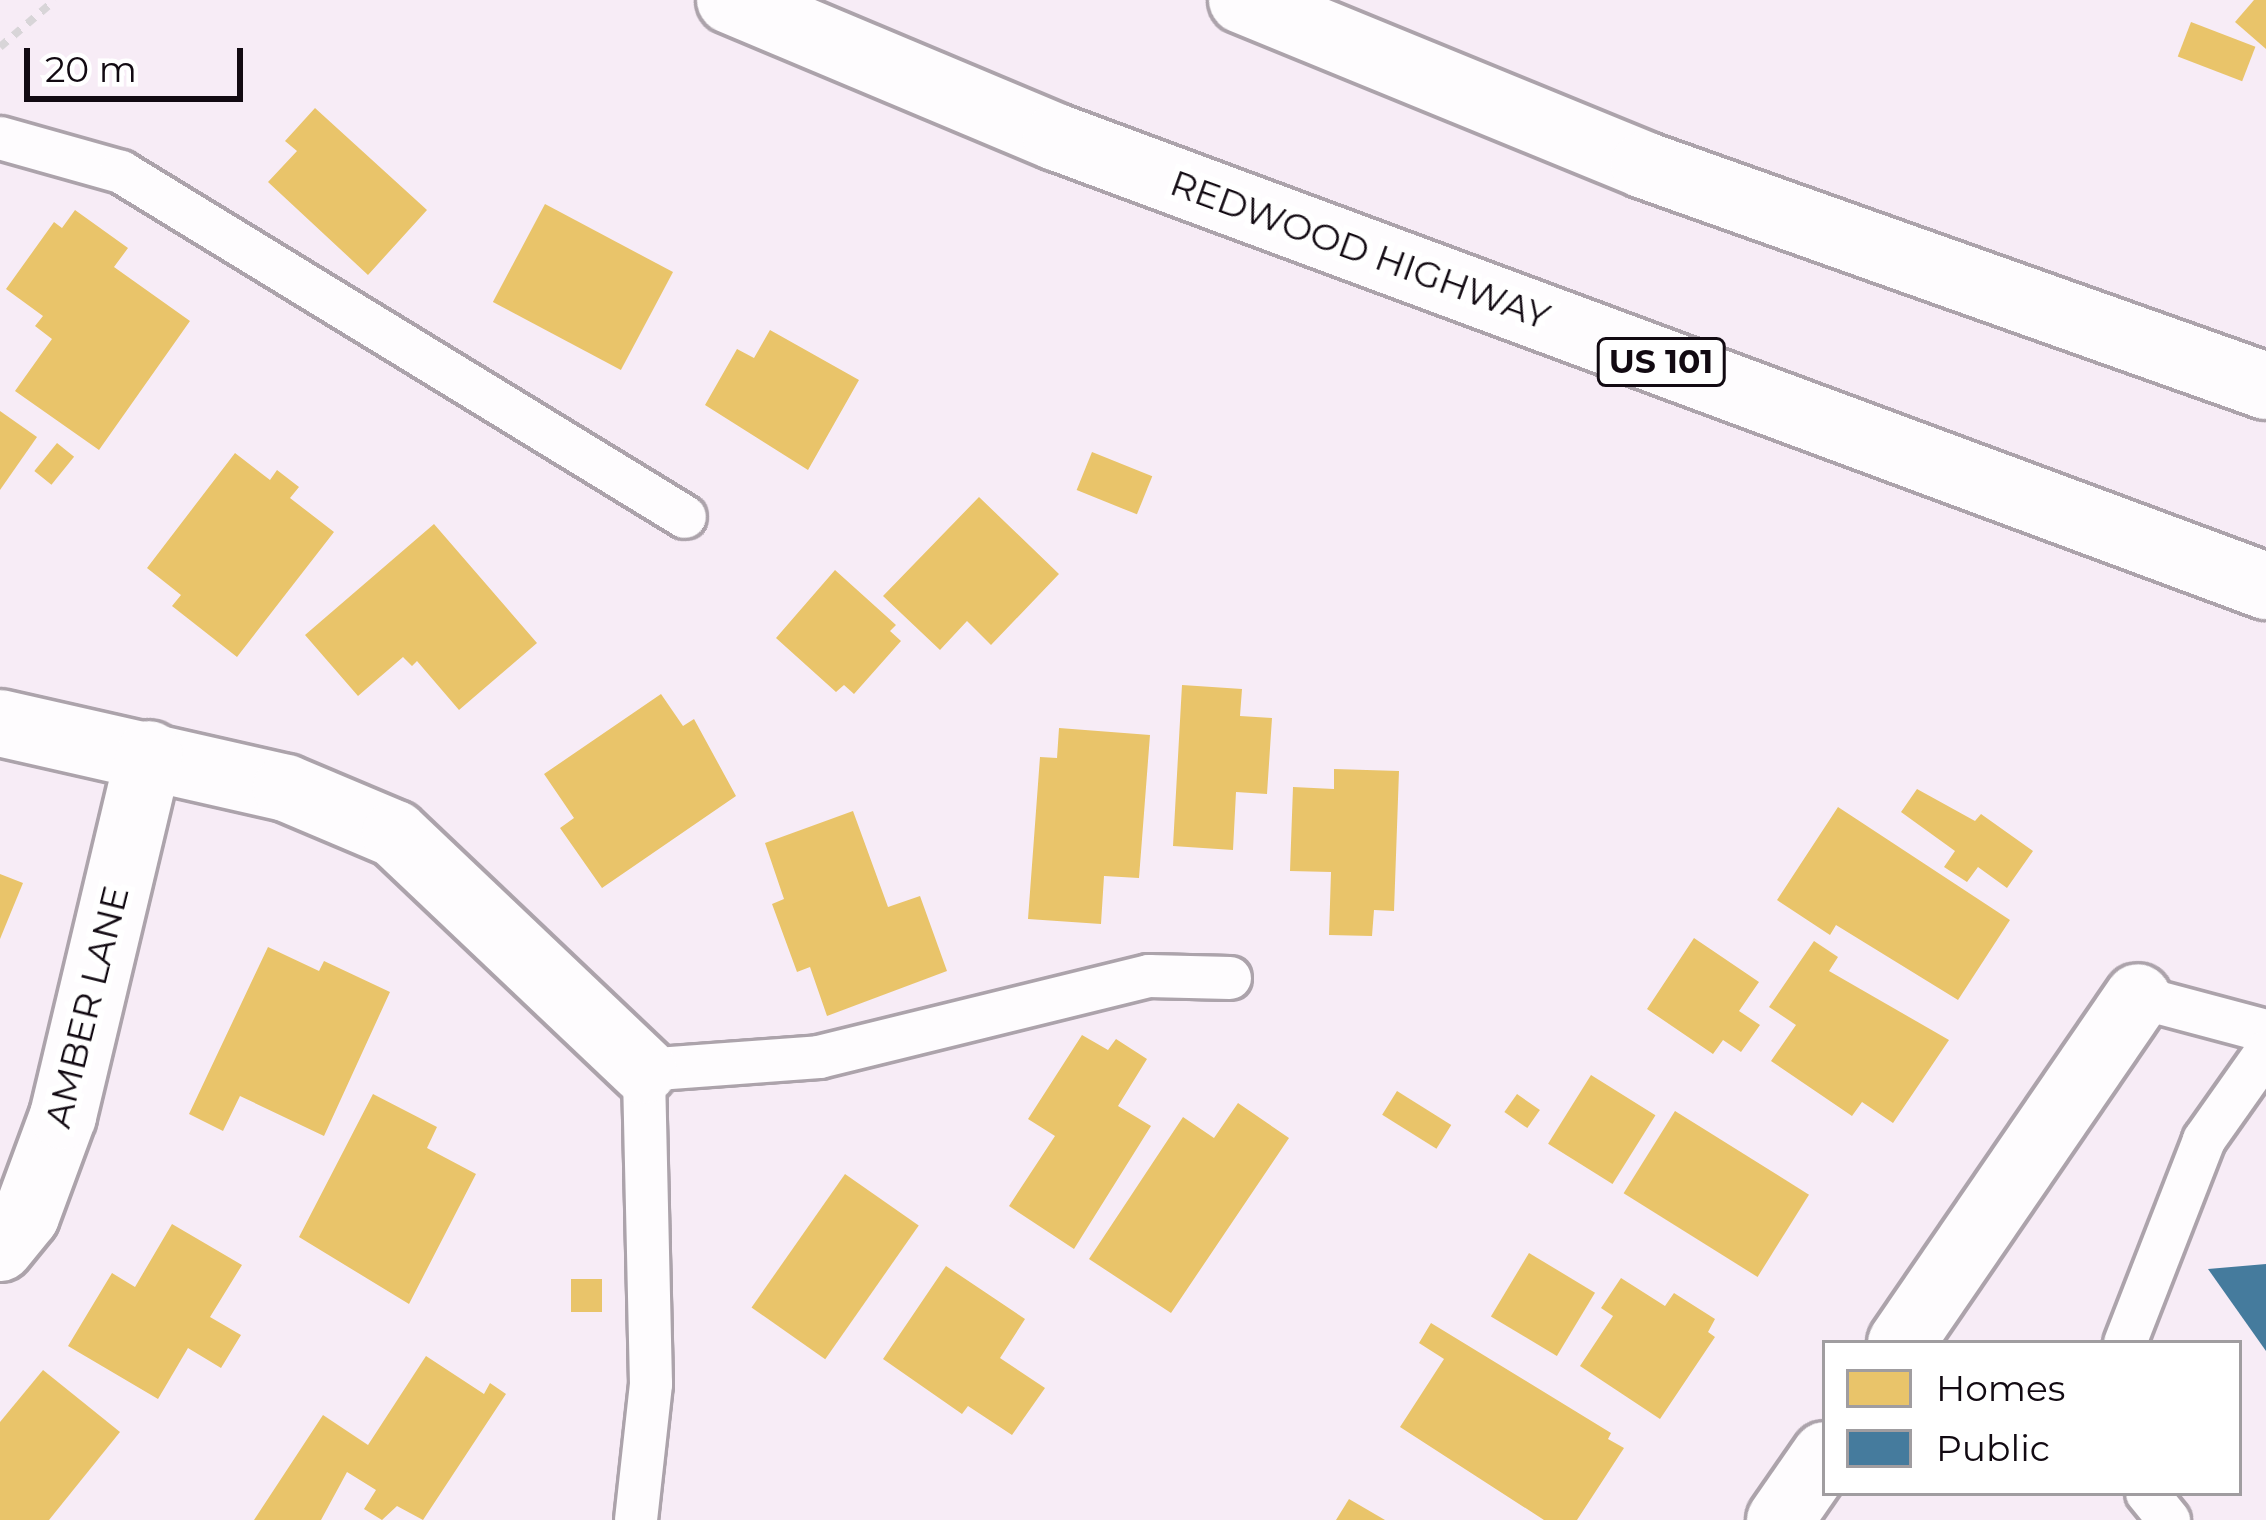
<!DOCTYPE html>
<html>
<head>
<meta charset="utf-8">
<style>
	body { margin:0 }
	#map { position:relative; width:2266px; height:1520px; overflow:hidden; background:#f7ecf6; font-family:Montserrat,sans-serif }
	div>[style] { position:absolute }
	.homes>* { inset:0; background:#e9c46a; transform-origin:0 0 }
	.public>* { inset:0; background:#457b9d }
	.path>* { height:8px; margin-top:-4px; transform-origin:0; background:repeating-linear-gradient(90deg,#d8d5d8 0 9px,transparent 0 18px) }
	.roads { filter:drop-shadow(3px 0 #aca3ab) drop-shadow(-3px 0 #aca3ab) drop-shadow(0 3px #aca3ab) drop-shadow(0 -3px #aca3ab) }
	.lane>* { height:42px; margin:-21px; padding:0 21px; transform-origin:21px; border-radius:21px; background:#fefcfe }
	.street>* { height:66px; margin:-33px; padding:0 33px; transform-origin:33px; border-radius:33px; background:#fefcfe }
	.highway>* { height:66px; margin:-33px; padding:0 33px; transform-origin:33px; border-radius:33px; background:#fefcfe }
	span { translate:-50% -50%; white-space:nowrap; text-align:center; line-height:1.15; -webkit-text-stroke:12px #fff; paint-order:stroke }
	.shield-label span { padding:3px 9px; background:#fff; border:3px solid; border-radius:9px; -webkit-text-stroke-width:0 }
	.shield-label { font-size:33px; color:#120a12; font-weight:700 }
	.street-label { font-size:36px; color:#120a12 }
	.legend { position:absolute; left:1822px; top:1340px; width:420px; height:156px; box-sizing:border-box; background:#fff; border:3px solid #a09da0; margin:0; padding:15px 21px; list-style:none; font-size:36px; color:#120a12 }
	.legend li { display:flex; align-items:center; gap:24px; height:60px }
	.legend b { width:60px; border:3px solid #a09da0 }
	.scale { position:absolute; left:24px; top:48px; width:219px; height:54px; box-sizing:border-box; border:6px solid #120a12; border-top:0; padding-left:15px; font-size:36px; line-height:42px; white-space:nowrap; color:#120a12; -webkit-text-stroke:9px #fff; paint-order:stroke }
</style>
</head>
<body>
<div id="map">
	<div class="homes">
		<i style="clip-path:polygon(2254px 0,2266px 0,2266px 49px,2235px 22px)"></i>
		<i style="left:2191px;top:22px;width:69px;height:37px;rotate:21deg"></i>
		<i style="clip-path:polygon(315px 108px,427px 210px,368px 275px,268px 182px,297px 151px,285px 141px)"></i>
		<i style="left:545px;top:204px;width:145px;height:111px;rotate:28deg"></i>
		<i style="clip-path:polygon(75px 210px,128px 248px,114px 267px,190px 321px,99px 450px,15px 391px,52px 339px,35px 326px,43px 316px,6px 289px,54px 222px,62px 228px)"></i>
		<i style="clip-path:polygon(770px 330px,859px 380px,808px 470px,705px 405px,737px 349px,754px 358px)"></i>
		<i style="clip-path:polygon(0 411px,37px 437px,0 490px)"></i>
		<i style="left:57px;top:443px;width:22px;height:36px;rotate:39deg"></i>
		<i style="left:1092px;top:452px;width:65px;height:41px;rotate:22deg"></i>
		<i style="clip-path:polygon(235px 453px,270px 480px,277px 470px,299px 487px,290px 498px,334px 532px,237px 657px,172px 606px,181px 595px,147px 568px)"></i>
		<i style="clip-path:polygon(979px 497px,1059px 574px,991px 645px,967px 621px,940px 650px,883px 596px)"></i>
		<i style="clip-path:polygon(434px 524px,537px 643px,459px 710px,417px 661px,412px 666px,403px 657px,358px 696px,305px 635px)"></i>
		<i style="clip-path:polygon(835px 570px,896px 625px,890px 631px,901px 641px,854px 694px,844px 685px,836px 692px,776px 638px)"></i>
		<i style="clip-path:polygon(1182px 685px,1242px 689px,1240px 716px,1272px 718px,1267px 794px,1236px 792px,1233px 850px,1173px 846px)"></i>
		<i style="clip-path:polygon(661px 694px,683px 726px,694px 719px,736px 796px,602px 888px,560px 828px,574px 818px,544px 774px)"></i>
		<i style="clip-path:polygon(1059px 728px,1150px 735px,1139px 878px,1104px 876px,1101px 924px,1028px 919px,1040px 757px,1057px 758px)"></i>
		<i style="clip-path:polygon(1334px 769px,1399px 771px,1394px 911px,1374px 910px,1372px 936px,1329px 935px,1331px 872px,1290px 871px,1293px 787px,1334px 789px)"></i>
		<i style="clip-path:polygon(1917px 789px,1975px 821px,1981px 814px,2033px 851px,2007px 888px,1978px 867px,1967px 882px,1944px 867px,1955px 851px,1901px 812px)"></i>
		<i style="clip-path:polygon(1838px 807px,2010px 920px,1958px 1000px,1836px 925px,1830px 935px,1777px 900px)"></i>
		<i style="clip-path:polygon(853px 811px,888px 907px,920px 896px,947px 971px,827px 1016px,810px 967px,797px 972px,772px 904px,784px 899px,765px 843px)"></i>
		<i style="clip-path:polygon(0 874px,23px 883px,0 939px)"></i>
		<i style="clip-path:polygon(1694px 938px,1759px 982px,1739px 1011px,1760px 1025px,1741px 1052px,1723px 1040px,1713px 1054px,1647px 1009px)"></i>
		<i style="clip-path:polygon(1814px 941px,1838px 957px,1829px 971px,1949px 1040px,1893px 1123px,1862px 1102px,1852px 1116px,1771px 1061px,1796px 1025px,1769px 1007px)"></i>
		<i style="clip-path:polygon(268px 947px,319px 971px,324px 961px,390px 992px,324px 1136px,240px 1096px,223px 1131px,189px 1114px)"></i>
		<i style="clip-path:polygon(1082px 1035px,1108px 1050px,1116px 1039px,1147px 1059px,1118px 1106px,1151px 1126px,1074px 1249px,1009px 1206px,1055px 1136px,1028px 1119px)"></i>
		<i style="left:1591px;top:1075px;width:76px;height:81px;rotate:32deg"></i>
		<i style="left:1397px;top:1091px;width:64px;height:28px;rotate:32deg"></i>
		<i style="clip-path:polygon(373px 1094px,437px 1127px,427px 1148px,476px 1174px,409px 1304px,299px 1237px)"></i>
		<i style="left:1517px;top:1094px;width:28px;height:22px;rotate:35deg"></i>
		<i style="clip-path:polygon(1238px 1103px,1289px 1138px,1171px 1313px,1089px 1259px,1183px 1117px,1214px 1138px)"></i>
		<i style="left:1675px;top:1111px;width:158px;height:97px;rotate:32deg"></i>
		<i style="left:845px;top:1174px;width:90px;height:163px;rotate:35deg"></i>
		<i style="clip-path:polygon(172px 1224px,242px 1265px,210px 1317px,241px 1335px,221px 1368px,188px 1348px,158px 1399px,68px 1346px,112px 1273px,135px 1287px)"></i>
		<i style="left:1529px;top:1253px;width:77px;height:74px;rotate:31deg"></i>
		<i style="clip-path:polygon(946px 1266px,1025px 1319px,1000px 1358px,1045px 1388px,1012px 1435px,968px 1406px,962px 1414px,883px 1359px)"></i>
		<i style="clip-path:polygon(1621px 1278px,1665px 1306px,1674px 1293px,1715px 1319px,1708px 1332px,1715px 1337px,1660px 1419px,1580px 1366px,1613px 1316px,1601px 1308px)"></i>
		<i style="left:571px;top:1279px;width:31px;height:33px"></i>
		<i style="clip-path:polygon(1431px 1323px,1611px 1433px,1608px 1439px,1624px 1448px,1577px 1520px,1544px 1520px,1400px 1427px,1444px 1359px,1419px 1343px)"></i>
		<i style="clip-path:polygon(426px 1356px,484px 1394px,490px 1383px,506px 1394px,423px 1520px,397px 1506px,382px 1520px,364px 1509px,376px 1490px,347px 1472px,321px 1520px,254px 1520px,323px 1415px,368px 1445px)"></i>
		<i style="clip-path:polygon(43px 1370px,120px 1432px,49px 1520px,0 1520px,0 1422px)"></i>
		<i style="clip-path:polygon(1349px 1499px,1385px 1520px,1336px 1520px)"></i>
	</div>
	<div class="public">
		<i style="clip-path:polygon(2266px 1264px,2266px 1351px,2208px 1269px)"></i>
	</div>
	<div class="path">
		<i style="left:0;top:47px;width:72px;rotate:-40.5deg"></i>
	</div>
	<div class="roads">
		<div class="lane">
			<i style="left:0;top:138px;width:126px;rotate:15.7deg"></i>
			<i style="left:121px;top:172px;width:661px;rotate:31.45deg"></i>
			<i style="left:2138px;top:997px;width:132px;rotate:14.9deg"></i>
			<i style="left:2125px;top:1343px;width:218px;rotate:-68.7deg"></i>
			<i style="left:2204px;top:1140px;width:108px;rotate:-54.8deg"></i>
			<i style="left:2147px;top:1493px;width:35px;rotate:51deg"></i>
			<i style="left:636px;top:1520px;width:137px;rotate:-83.7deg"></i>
			<i style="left:651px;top:1384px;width:314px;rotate:-91.3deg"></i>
			<i style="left:644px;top:1070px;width:175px;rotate:-4.2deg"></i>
			<i style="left:819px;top:1057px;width:340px;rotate:-13.8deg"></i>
			<i style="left:1149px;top:976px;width:81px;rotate:1.4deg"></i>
		</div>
		<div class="street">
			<i style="left:0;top:723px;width:293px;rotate:12.8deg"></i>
			<i style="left:286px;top:788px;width:118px;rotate:22.9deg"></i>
			<i style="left:395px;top:834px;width:343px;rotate:43.5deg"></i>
			<i style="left:0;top:1248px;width:41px;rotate:-50.9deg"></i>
			<i style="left:26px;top:1216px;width:107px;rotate:-69.7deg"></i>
			<i style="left:63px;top:1116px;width:372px;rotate:-76.6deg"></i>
			<i style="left:1901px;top:1343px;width:419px;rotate:-55.6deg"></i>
			<i style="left:1780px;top:1520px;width:79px;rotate:-55.3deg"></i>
		</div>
		<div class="highway">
			<i style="left:730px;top:0;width:354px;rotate:22.8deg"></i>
			<i style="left:1056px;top:137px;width:1291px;rotate:20.36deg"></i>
			<i style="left:1242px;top:0;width:435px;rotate:22.3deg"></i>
			<i style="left:1644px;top:165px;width:660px;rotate:19.56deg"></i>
		</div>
	</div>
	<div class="shield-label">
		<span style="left:1661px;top:362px">US 101</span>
	</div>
	<div class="street-label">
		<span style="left:1360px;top:250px;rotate:20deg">REDWOOD HIGHWAY</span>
		<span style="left:87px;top:1007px;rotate:-76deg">AMBER LANE</span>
	</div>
	<ul class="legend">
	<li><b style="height:33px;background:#e9c46a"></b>Homes</li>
	<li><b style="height:33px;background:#457b9d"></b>Public</li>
	</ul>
	<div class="scale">20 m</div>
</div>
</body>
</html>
